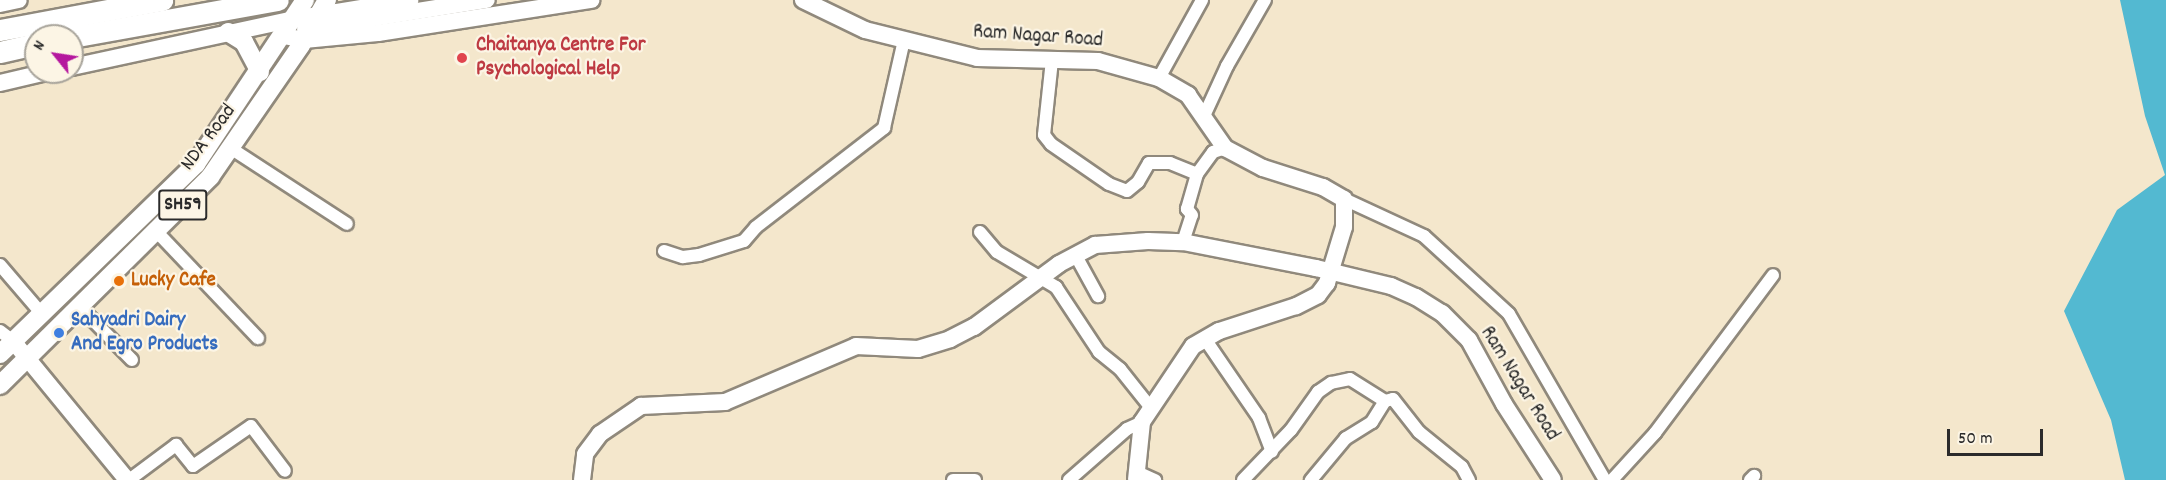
<!DOCTYPE html>
<html>
<head>
<meta charset="utf-8">
<style>
	body { margin:0 }
	#map { position:relative; width:2166px; height:480px; overflow:hidden; background:#f4e7cc; font-family:Dekko,sans-serif }
	div>[style] { position:absolute }
	.water>* { inset:0; background:#53b9d1 }
	.roads { filter:drop-shadow(2px 0 #90897c) drop-shadow(-2px 0 #90897c) drop-shadow(0 2px #90897c) drop-shadow(0 -2px #90897c) }
	.street>* { height:12px; margin:-6px; padding:0 6px; transform-origin:6px; border-radius:6px; background:#fff }
	.secondary>* { height:16px; margin:-8px; padding:0 8px; transform-origin:8px; border-radius:8px; background:#fff }
	.primary>* { height:18px; margin:-9px; padding:0 9px; transform-origin:9px; border-radius:9px; background:#fff }
	.highway>* { height:21px; margin:-10.5px; padding:0 10.5px; transform-origin:10.5px; border-radius:10.5px; background:#fff }
	.dots>* { width:16px; height:16px; translate:-50% -50%; box-sizing:border-box; border:3px solid #fcf5e5; border-radius:50% }
	span { translate:-50% -50%; white-space:nowrap; text-align:center; line-height:1.15; -webkit-text-stroke:4.5px #fcf5e5; paint-order:stroke }
	.shield-label span { padding:2px 4px; background:#fcf5e5; border:2px solid; border-radius:4px; -webkit-text-stroke-width:0 }
	.shield-label { font-size:20px; color:#2b2b2b; font-weight:700 }
	.street-label { font-size:21px; color:#2b2b2b }
	.health-label { font-size:21px; color:#be3a42; font-weight:700 }
	.left { translate:0 -50%; text-align:left }
	.food-label { font-size:21px; color:#c56008; font-weight:700 }
	.shop-label { font-size:21px; color:#366cbe; font-weight:700 }
	.north { position:absolute; left:24px; top:24px; width:60px; height:60px; box-sizing:border-box; background:#fcf5e5; border:2px solid #a8a49b; border-radius:50%; rotate:300deg; font-size:16px; font-weight:700; line-height:24px; text-align:center; color:#2b2b2b }
	.north::after { content:''; display:block; margin:auto; width:21px; height:27px; background:#b5179e; clip-path:polygon(50% 0,100% 100%,50% 72%,0 100%) }
	.scale { position:absolute; left:1947px; top:429px; width:96px; height:27px; box-sizing:border-box; border:3px solid #2b2b2b; border-top:0; padding-left:8px; font-size:18px; line-height:21px; white-space:nowrap; color:#2b2b2b; -webkit-text-stroke:4px #fcf5e5; paint-order:stroke }
</style>
</head>
<body>
<div id="map">
	<div class="water">
		<i style="clip-path:polygon(2120px 0,2166px 0,2166px 480px,2125px 480px,2111px 420px,2064px 311px,2117px 210px,2165px 175px,2145px 116px)"></i>
	</div>
	<div class="roads">
		<div class="street">
			<i style="left:1052px;top:60px;width:75px;rotate:96.1deg"></i>
			<i style="left:1044px;top:135px;width:11px;rotate:52deg"></i>
			<i style="left:1051px;top:144px;width:70px;rotate:34.6deg"></i>
			<i style="left:1109px;top:184px;width:19px;rotate:21deg"></i>
			<i style="left:1127px;top:191px;width:14px;rotate:-39deg"></i>
			<i style="left:1138px;top:182px;width:22px;rotate:-60deg"></i>
			<i style="left:1149px;top:163px;width:21px"></i>
			<i style="left:1170px;top:163px;width:29px;rotate:22deg"></i>
			<i style="left:1159px;top:78px;width:89px;rotate:-61.1deg"></i>
			<i style="left:1204px;top:116px;width:55px;rotate:-65.3deg"></i>
			<i style="left:1227px;top:66px;width:76px;rotate:-60.1deg"></i>
			<i style="left:232px;top:149px;width:137px;rotate:33.1deg"></i>
			<i style="left:1344px;top:199px;width:88px;rotate:24.8deg"></i>
			<i style="left:1424px;top:236px;width:115px;rotate:42.5deg"></i>
			<i style="left:1509px;top:314px;width:192px;rotate:60deg"></i>
			<i style="left:156px;top:231px;width:148px;rotate:46.4deg"></i>
			<i style="left:980px;top:232px;width:26px;rotate:50deg"></i>
			<i style="left:997px;top:252px;width:69px;rotate:30.7deg"></i>
			<i style="left:1056px;top:287px;width:78px;rotate:56.5deg"></i>
			<i style="left:1099px;top:352px;width:27px;rotate:39deg"></i>
			<i style="left:1120px;top:369px;width:50px;rotate:51.5deg"></i>
			<i style="left:1183px;top:242px;width:28px;rotate:-72deg"></i>
			<i style="left:1192px;top:215px;width:8px;rotate:-130deg"></i>
			<i style="left:1187px;top:209px;width:36px;rotate:-74deg"></i>
			<i style="left:1197px;top:174px;width:27px;rotate:-54deg"></i>
			<i style="left:1213px;top:152px;width:13px;rotate:-18deg"></i>
			<i style="left:664px;top:251px;width:20px;rotate:18deg"></i>
			<i style="left:683px;top:257px;width:16px;rotate:-7deg"></i>
			<i style="left:699px;top:255px;width:47px;rotate:-17.3deg"></i>
			<i style="left:744px;top:241px;width:18px;rotate:-49deg"></i>
			<i style="left:756px;top:227px;width:162px;rotate:-37.7deg"></i>
			<i style="left:884px;top:128px;width:90px;rotate:-77.2deg"></i>
			<i style="left:1076px;top:256px;width:46px;rotate:61.2deg"></i>
			<i style="left:0;top:265px;width:65px;rotate:49.4deg"></i>
			<i style="left:78px;top:305px;width:77px;rotate:45.5deg"></i>
			<i style="left:0;top:331px;width:16px;rotate:38deg"></i>
			<i style="left:1205px;top:339px;width:96px;rotate:55.6deg"></i>
			<i style="left:1259px;top:418px;width:36px;rotate:69deg"></i>
			<i style="left:1385px;top:401px;width:8px;rotate:-14deg"></i>
			<i style="left:1393px;top:399px;width:42px;rotate:51.8deg"></i>
			<i style="left:1419px;top:432px;width:55px;rotate:39.1deg"></i>
			<i style="left:1462px;top:467px;width:15px;rotate:62deg"></i>
			<i style="left:1137px;top:472px;width:20px;rotate:24deg"></i>
			<i style="left:129px;top:480px;width:59px;rotate:-36.7deg"></i>
			<i style="left:176px;top:445px;width:27px;rotate:51deg"></i>
			<i style="left:193px;top:466px;width:70px;rotate:-34.6deg"></i>
			<i style="left:251px;top:426px;width:56px;rotate:52.9deg"></i>
			<i style="left:953px;top:480px;width:22px"></i>
			<i style="left:1069px;top:480px;width:77px;rotate:-41.3deg"></i>
			<i style="left:1127px;top:429px;width:17px;rotate:-25deg"></i>
			<i style="left:1243px;top:480px;width:69px;rotate:-46.2deg"></i>
			<i style="left:1291px;top:430px;width:47px;rotate:-54.6deg"></i>
			<i style="left:1318px;top:392px;width:16px;rotate:-35deg"></i>
			<i style="left:1331px;top:383px;width:19px;rotate:-12deg"></i>
			<i style="left:1350px;top:379px;width:41px;rotate:32.2deg"></i>
			<i style="left:1385px;top:401px;width:25px;rotate:122deg"></i>
			<i style="left:1372px;top:422px;width:31px;rotate:148deg"></i>
			<i style="left:1346px;top:438px;width:55px;rotate:129.8deg"></i>
			<i style="left:1612px;top:480px;width:64px;rotate:-47.5deg"></i>
			<i style="left:1655px;top:433px;width:197px;rotate:-53.2deg"></i>
			<i style="left:1750px;top:480px;width:6px;rotate:-45deg"></i>
		</div>
		<div class="secondary">
			<i style="left:803px;top:0;width:69px;rotate:25.8deg"></i>
			<i style="left:865px;top:30px;width:115px;rotate:14deg"></i>
			<i style="left:977px;top:58px;width:121px;rotate:1.4deg"></i>
			<i style="left:1098px;top:61px;width:63px;rotate:15.6deg"></i>
			<i style="left:1159px;top:78px;width:34px;rotate:30deg"></i>
			<i style="left:1188px;top:95px;width:65px;rotate:55.1deg"></i>
			<i style="left:1225px;top:148px;width:43px;rotate:27.8deg"></i>
			<i style="left:1263px;top:168px;width:63px;rotate:17.6deg"></i>
			<i style="left:1323px;top:187px;width:24px;rotate:30deg"></i>
			<i style="left:1344px;top:199px;width:28px;rotate:90deg"></i>
			<i style="left:1344px;top:227px;width:59px;rotate:106.9deg"></i>
			<i style="left:1327px;top:283px;width:15px;rotate:127deg"></i>
			<i style="left:1318px;top:295px;width:25px;rotate:153deg"></i>
			<i style="left:1296px;top:306px;width:81px;rotate:162deg"></i>
			<i style="left:1219px;top:331px;width:30px;rotate:150deg"></i>
			<i style="left:1193px;top:346px;width:92px;rotate:123.9deg"></i>
			<i style="left:1142px;top:422px;width:58px;rotate:95.9deg"></i>
			<i style="left:0;top:4px;width:19px;rotate:-12deg"></i>
			<i style="left:305px;top:29px;width:184px;rotate:-9.1deg"></i>
			<i style="left:284px;top:36px;width:20px;rotate:11deg"></i>
			<i style="left:304px;top:40px;width:74px;rotate:-5.4deg"></i>
			<i style="left:378px;top:33px;width:216px;rotate:-8.8deg"></i>
			<i style="left:72px;top:67px;width:227px;rotate:-12.2deg"></i>
			<i style="left:294px;top:19px;width:118px;rotate:-9.3deg"></i>
			<i style="left:0;top:83px;width:48px;rotate:-13.2deg"></i>
			<i style="left:13px;top:341px;width:180px;rotate:50.6deg"></i>
			<i style="left:582px;top:480px;width:26px;rotate:-83deg"></i>
			<i style="left:585px;top:454px;width:25px;rotate:-53deg"></i>
			<i style="left:600px;top:434px;width:50px;rotate:-34.3deg"></i>
			<i style="left:641px;top:406px;width:84px;rotate:-2.7deg"></i>
			<i style="left:725px;top:402px;width:142px;rotate:-23.1deg"></i>
			<i style="left:856px;top:346px;width:62px;rotate:2.8deg"></i>
			<i style="left:918px;top:349px;width:34px;rotate:-17deg"></i>
			<i style="left:950px;top:339px;width:27px;rotate:-27deg"></i>
			<i style="left:974px;top:327px;width:106px;rotate:-36.5deg"></i>
			<i style="left:1059px;top:264px;width:41px;rotate:-27.8deg"></i>
			<i style="left:1095px;top:245px;width:53px;rotate:-4.3deg"></i>
			<i style="left:1148px;top:241px;width:35px;rotate:2deg"></i>
			<i style="left:1183px;top:242px;width:136px;rotate:11.1deg"></i>
			<i style="left:1316px;top:268px;width:77px;rotate:13.5deg"></i>
			<i style="left:1391px;top:286px;width:27px;rotate:24deg"></i>
			<i style="left:1416px;top:297px;width:31px;rotate:32deg"></i>
			<i style="left:1442px;top:313px;width:38px;rotate:45deg"></i>
			<i style="left:1469px;top:340px;width:73px;rotate:61.3deg"></i>
			<i style="left:1504px;top:404px;width:90px;rotate:57.2deg"></i>
		</div>
		<div class="primary">
			<i style="left:228px;top:32px;width:19px;rotate:32deg"></i>
			<i style="left:244px;top:42px;width:34px;rotate:62deg"></i>
			<i style="left:0;top:354px;width:273px;rotate:-44.1deg"></i>
			<i style="left:196px;top:164px;width:197px;rotate:-56.4deg"></i>
			<i style="left:0;top:385px;width:296px;rotate:-44.7deg"></i>
			<i style="left:210px;top:177px;width:160px;rotate:-55.4deg"></i>
			<i style="left:301px;top:45px;width:52px;rotate:-60deg"></i>
		</div>
		<div class="highway">
			<i style="left:0;top:30px;width:165px;rotate:-10.5deg"></i>
			<i style="left:72px;top:37px;width:209px;rotate:-10.2deg"></i>
			<i style="left:0;top:52px;width:37px;rotate:-13deg"></i>
		</div>
	</div>
	<div class="dots">
		<i style="left:462px;top:58px;background:#e0444e"></i>
		<i style="left:119px;top:281px;background:#e8710a"></i>
		<i style="left:59px;top:333px;background:#3f7fe0"></i>
	</div>
	<div class="shield-label">
		<span style="left:183px;top:205px">SH59</span>
	</div>
	<div class="street-label">
		<span style="left:1038px;top:37px;rotate:4deg">Ram Nagar Road</span>
		<span style="left:209px;top:138px;rotate:-53deg">NDA Road</span>
		<span style="left:1519px;top:384px;rotate:58deg">Ram Nagar Road</span>
	</div>
	<div class="health-label">
		<span class="left" style="left:476px;top:58px">Chaitanya Centre For<br>Psychological Help</span>
	</div>
	<div class="food-label">
		<span class="left" style="left:131px;top:281px">Lucky Cafe</span>
	</div>
	<div class="shop-label">
		<span class="left" style="left:71px;top:333px">Sahyadri Dairy<br>And Egro Products</span>
	</div>
	<div class="north">N</div>
	<div class="scale">50 m</div>
</div>
</body>
</html>
